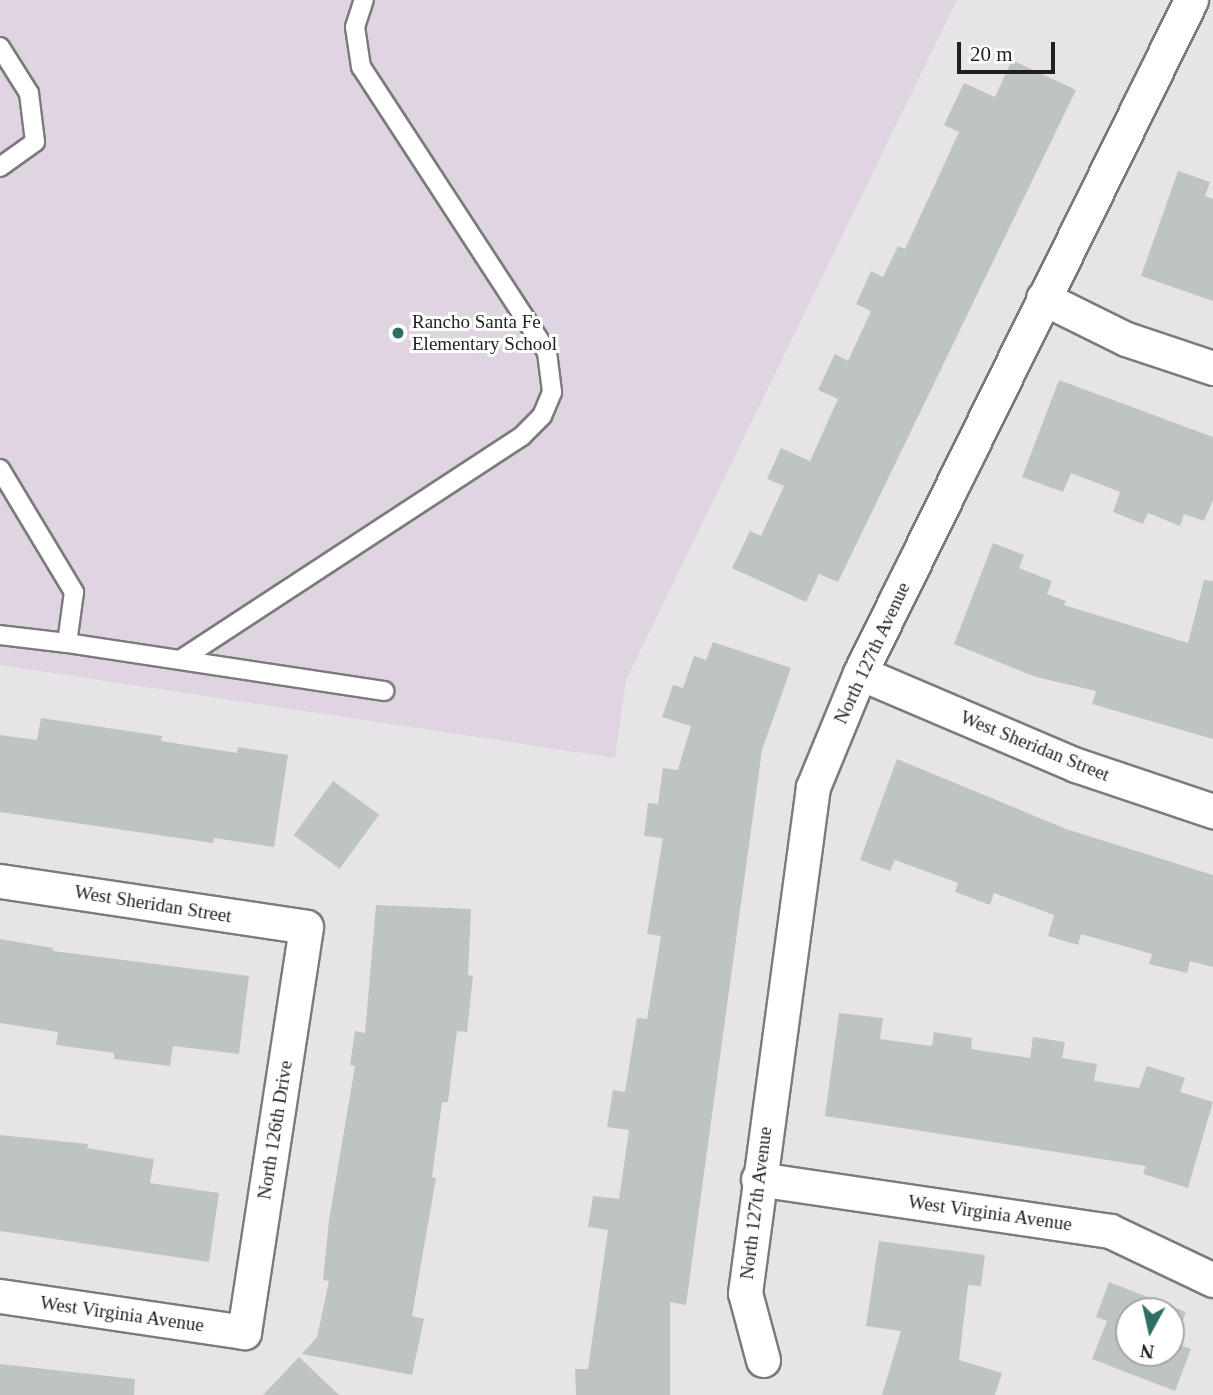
<!DOCTYPE html>
<html>
<head>
<meta charset="utf-8">
<style>
	body { margin:0 }
	#map { position:relative; width:1213px; height:1395px; overflow:hidden; background:#e7e4e8; font-family:Georgia,serif }
	div>[style] { position:absolute }
	.built>* { inset:0; background:#ded5e0 }
	.building>* { inset:0; background:#bec4c2; transform-origin:0 0 }
	.roads { filter:drop-shadow(2px 0 #7d7a7e) drop-shadow(-2px 0 #7d7a7e) drop-shadow(0 2px #7d7a7e) drop-shadow(0 -2px #7d7a7e) }
	.service>* { height:18px; margin:-9px; padding:0 9px; transform-origin:9px; border-radius:9px; background:#fff }
	.minor>* { height:33px; margin:-16.5px; padding:0 16.5px; transform-origin:16.5px; border-radius:16.5px; background:#fff }
	.dots>* { width:19px; height:19px; translate:-50% -50%; box-sizing:border-box; border:4px solid #fff; border-radius:50% }
	span { translate:-50% -50%; white-space:nowrap; text-align:center; line-height:1.15; -webkit-text-stroke:6px #fff; paint-order:stroke }
	.poi-label { font-size:19px; color:#201f21 }
	.left { translate:0 -50%; text-align:left }
	.street-label { font-size:19px; color:#201f21 }
	.north { position:absolute; left:1115px; top:1297px; width:70px; height:70px; box-sizing:border-box; background:#fff; border:2px solid #a6a5a6; border-radius:50%; rotate:188deg; font-size:19px; font-weight:700; line-height:28px; text-align:center; color:#201f21 }
	.north::after { content:''; display:block; margin:auto; width:24px; height:32px; background:#2d6f61; clip-path:polygon(50% 0,100% 100%,50% 72%,0 100%) }
	.scale { position:absolute; left:957px; top:42px; width:98px; height:32px; box-sizing:border-box; border:4px solid #201f21; border-top:0; padding-left:9px; font-size:21px; line-height:24px; white-space:nowrap; color:#201f21; -webkit-text-stroke:5px #fff; paint-order:stroke }
</style>
</head>
<body>
<div id="map">
	<div class="built">
		<i style="clip-path:polygon(0 0,957px 0,626px 680px,615px 758px,0 665px)"></i>
	</div>
	<div class="building">
		<i style="clip-path:polygon(1012px 60px,1076px 90px,838px 582px,819px 574px,806px 602px,732px 568px,750px 531px,761px 536px,784px 486px,767px 479px,781px 448px,810px 461px,838px 399px,818px 390px,835px 354px,848px 361px,871px 311px,856px 304px,871px 271px,883px 277px,898px 246px,905px 249px,959px 132px,944px 125px,964px 83px,995px 97px)"></i>
		<i style="clip-path:polygon(1178px 171px,1210px 182px,1205px 196px,1213px 199px,1213px 301px,1141px 276px)"></i>
		<i style="clip-path:polygon(1059px 380px,1213px 437px,1213px 500px,1204px 521px,1184px 514px,1180px 526px,1148px 513px,1143px 524px,1113px 512px,1120px 492px,1071px 473px,1063px 492px,1022px 477px)"></i>
		<i style="clip-path:polygon(993px 543px,1024px 555px,1019px 568px,1052px 581px,1047px 594px,1066px 601px,1064px 605px,1188px 643px,1204px 580px,1213px 581px,1213px 739px,1092px 704px,1096px 691px,1036px 677px,954px 644px)"></i>
		<i style="clip-path:polygon(713px 642px,791px 668px,762px 750px,686px 1305px,670px 1302px,670px 1395px,576px 1395px,575px 1369px,588px 1369px,608px 1230px,588px 1227px,593px 1196px,619px 1199px,629px 1130px,607px 1127px,613px 1090px,625px 1092px,637px 1018px,647px 1019px,661px 936px,647px 934px,663px 838px,644px 836px,648px 803px,658px 804px,663px 768px,678px 770px,691px 726px,662px 717px,673px 685px,683px 688px,694px 656px,706px 660px)"></i>
		<i style="clip-path:polygon(41px 718px,162px 736px,161px 741px,237px 753px,238px 747px,288px 755px,274px 847px,214px 838px,213px 843px,0 812px,0 735px,37px 740px)"></i>
		<i style="clip-path:polygon(897px 759px,1066px 829px,1213px 875px,1213px 967px,1190px 961px,1187px 973px,1149px 964px,1152px 954px,1081px 934px,1078px 945px,1048px 936px,1054px 915px,994px 893px,990px 905px,955px 892px,958px 883px,895px 860px,890px 871px,860px 860px)"></i>
		<i style="left:333px;top:781px;width:57px;height:67px;rotate:36deg"></i>
		<i style="clip-path:polygon(376px 905px,471px 909px,468px 975px,473px 976px,467px 1032px,457px 1031px,448px 1102px,442px 1102px,432px 1177px,436px 1178px,412px 1316px,424px 1319px,412px 1375px,302px 1354px,317px 1337px,329px 1281px,323px 1280px,329px 1220px,355px 1066px,350px 1065px,355px 1031px,365px 1033px)"></i>
		<i style="clip-path:polygon(0 939px,53px 948px,53px 951px,249px 976px,239px 1054px,173px 1046px,170px 1066px,114px 1059px,114px 1053px,56px 1045px,58px 1032px,0 1023px)"></i>
		<i style="clip-path:polygon(839px 1013px,883px 1018px,880px 1039px,932px 1046px,934px 1032px,972px 1038px,971px 1049px,1030px 1058px,1033px 1037px,1065px 1042px,1062px 1058px,1097px 1064px,1094px 1081px,1139px 1088px,1147px 1066px,1185px 1078px,1180px 1092px,1213px 1102px,1188px 1188px,1143px 1174px,1146px 1166px,825px 1116px)"></i>
		<i style="clip-path:polygon(0 1135px,88px 1144px,87px 1148px,154px 1159px,150px 1183px,219px 1193px,209px 1262px,0 1231px)"></i>
		<i style="clip-path:polygon(879px 1241px,985px 1255px,981px 1286px,968px 1285px,959px 1360px,1002px 1373px,995px 1395px,882px 1395px,901px 1331px,866px 1326px)"></i>
		<i style="clip-path:polygon(evenodd,1109px 1282px,1186px 1312px,1174px 1343px,1191px 1349px,1175px 1391px,1092px 1359px,1107px 1321px,1096px 1317px,1109px 1282px,1129px 1311px,1171px 1311px,1171px 1353px,1129px 1353px,1129px 1311px)"></i>
		<i style="clip-path:polygon(299px 1357px,339px 1395px,263px 1395px)"></i>
		<i style="clip-path:polygon(0 1364px,135px 1379px,134px 1395px,0 1395px)"></i>
	</div>
	<div class="roads">
		<div class="service">
			<i style="left:0;top:47px;width:54px;rotate:57.8deg"></i>
			<i style="left:29px;top:93px;width:49px;rotate:83deg"></i>
			<i style="left:35px;top:142px;width:43px;rotate:144.5deg"></i>
			<i style="left:0;top:469px;width:144px;rotate:59deg"></i>
			<i style="left:74px;top:592px;width:51px;rotate:97.8deg"></i>
			<i style="left:67px;top:643px;width:67px;rotate:-173.2deg"></i>
			<i style="left:67px;top:643px;width:321px;rotate:8.6deg"></i>
			<i style="left:183px;top:658px;width:405px;rotate:-33.2deg"></i>
			<i style="left:522px;top:436px;width:28px;rotate:-45deg"></i>
			<i style="left:542px;top:416px;width:26px;rotate:-67deg"></i>
			<i style="left:552px;top:392px;width:40px;rotate:-97.1deg"></i>
			<i style="left:547px;top:352px;width:340px;rotate:-123.1deg"></i>
			<i style="left:361px;top:67px;width:40px;rotate:-98.5deg"></i>
			<i style="left:355px;top:27px;width:28px;rotate:-72deg"></i>
		</div>
		<div class="minor">
			<i style="left:1043px;top:298px;width:93px;rotate:26.3deg"></i>
			<i style="left:1126px;top:339px;width:92px;rotate:18.4deg"></i>
			<i style="left:860px;top:673px;width:235px;rotate:23.1deg"></i>
			<i style="left:1076px;top:765px;width:145px;rotate:18.6deg"></i>
			<i style="left:0;top:881px;width:309px;rotate:8.5deg"></i>
			<i style="left:306px;top:927px;width:410px;rotate:98.7deg"></i>
			<i style="left:244px;top:1332px;width:247px;rotate:-171.6deg"></i>
			<i style="left:758px;top:1179px;width:356px;rotate:8.4deg"></i>
			<i style="left:1110px;top:1231px;width:114px;rotate:25.4deg"></i>
			<i style="left:763px;top:1360px;width:69px;rotate:-105deg"></i>
			<i style="left:745px;top:1293px;width:511px;rotate:-82.35deg"></i>
			<i style="left:813px;top:787px;width:123px;rotate:-67.6deg"></i>
			<i style="left:860px;top:673px;width:750px;rotate:-63.81deg"></i>
		</div>
	</div>
	<div class="dots">
		<i style="left:398px;top:333px;background:#2d6f61"></i>
	</div>
	<div class="poi-label">
		<span class="left" style="left:412px;top:333px">Rancho Santa Fe<br>Elementary School</span>
	</div>
	<div class="street-label">
		<span style="left:872px;top:653px;rotate:-65deg">North 127th Avenue</span>
		<span style="left:1035px;top:746px;rotate:22deg">West Sheridan Street</span>
		<span style="left:153px;top:904px;rotate:9deg">West Sheridan Street</span>
		<span style="left:275px;top:1130px;rotate:-81deg">North 126th Drive</span>
		<span style="left:756px;top:1203px;rotate:-83deg">North 127th Avenue</span>
		<span style="left:990px;top:1213px;rotate:8deg">West Virginia Avenue</span>
		<span style="left:122px;top:1314px;rotate:8deg">West Virginia Avenue</span>
	</div>
	<div class="north">N</div>
	<div class="scale">20 m</div>
</div>
</body>
</html>
